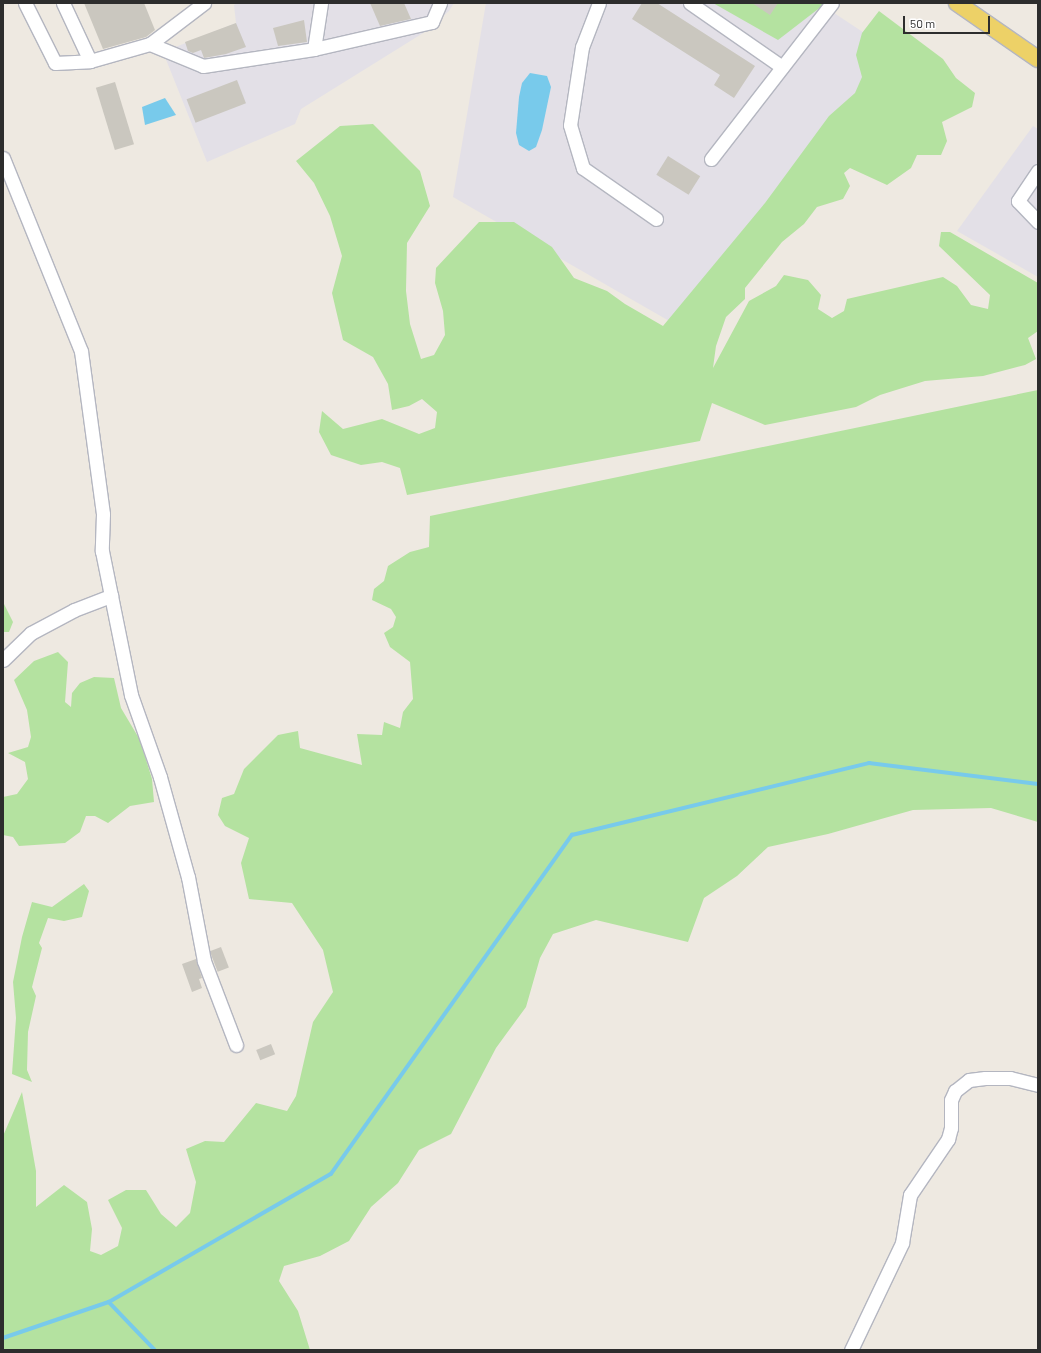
<!DOCTYPE html>
<html>
<head>
<meta charset="utf-8">
<style>
	body { margin:0 }
	#map { position:relative; width:1041px; height:1353px; overflow:hidden; background:#eee9e1; font-family:Barlow,sans-serif }
	div>[style] { position:absolute }
	.industrial>* { inset:0; background:#e3e0e7 }
	.green>* { inset:0; background:#b4e2a0 }
	.water>* { inset:0; background:#78caeb }
	.stream>* { height:3.5px; margin:-1.75px; padding:0 1.75px; transform-origin:1.75px; border-radius:1.75px; background:#78caeb }
	.building>* { inset:0; background:#cac7bf; transform-origin:0 0 }
	.roads { filter:drop-shadow(1px 0 #b4b6c0) drop-shadow(-1px 0 #b4b6c0) drop-shadow(0 1px #b4b6c0) drop-shadow(0 -1px #b4b6c0) }
	.minor>* { height:13px; margin:-6.5px; padding:0 6.5px; transform-origin:6.5px; border-radius:6.5px; background:#fff }
	.major>* { height:16px; margin:-8px; padding:0 8px; transform-origin:8px; border-radius:8px; background:#edd167 }
	span { translate:-50% -50%; white-space:nowrap; text-align:center; line-height:1.15; -webkit-text-stroke:4px #fff; paint-order:stroke }
	.frame { position:absolute; inset:0; border:4px solid #2d2d2d; pointer-events:none }
	.scale { position:absolute; left:903px; top:16px; width:87px; height:18px; box-sizing:border-box; border:2px solid #2d2d2d; border-top:0; padding-left:5px; font-size:12px; line-height:14px; white-space:nowrap; color:#2d2d2d; -webkit-text-stroke:3px #fff; paint-order:stroke }
</style>
</head>
<body>
<div id="map">
	<div class="industrial">
		<i style="clip-path:polygon(237px 3px,454px 3px,449px 11px,428px 30px,301px 109px,295px 124px,207px 162px,163px 52px,236px 23px,234px 5px)"></i>
		<i style="clip-path:polygon(486px 3px,819px 3px,899px 56px,671px 322px,453px 197px)"></i>
		<i style="clip-path:polygon(1033px 126px,1038px 129px,1038px 277px,957px 231px)"></i>
	</div>
	<div class="green">
		<i style="clip-path:polygon(713px 3px,826px 3px,778px 40px)"></i>
		<i style="clip-path:polygon(879px 11px,943px 59px,956px 78px,975px 93px,972px 107px,942px 122px,947px 141px,941px 155px,917px 155px,911px 168px,887px 185px,850px 168px,844px 173px,850px 186px,843px 199px,817px 207px,804px 224px,782px 242px,745px 288px,745px 299px,726px 317px,716px 346px,713px 368px,749px 301px,776px 286px,784px 275px,808px 280px,821px 295px,818px 309px,832px 318px,844px 311px,847px 299px,943px 277px,957px 286px,971px 305px,988px 309px,990px 295px,939px 246px,941px 232px,950px 232px,1038px 283px,1038px 331px,1028px 338px,1036px 359px,1025px 365px,983px 376px,925px 381px,880px 395px,856px 407px,765px 425px,712px 403px,700px 441px,407px 495px,400px 468px,382px 462px,361px 465px,331px 455px,319px 432px,322px 411px,343px 429px,382px 419px,419px 434px,435px 428px,437px 412px,422px 399px,409px 406px,392px 410px,388px 384px,373px 357px,343px 340px,332px 293px,342px 256px,330px 216px,314px 183px,296px 161px,340px 126px,373px 124px,420px 171px,430px 206px,407px 243px,406px 291px,410px 324px,421px 359px,434px 355px,445px 335px,443px 311px,435px 283px,436px 268px,479px 222px,514px 222px,552px 247px,574px 278px,607px 291px,625px 304px,663px 326px,765px 203px,829px 116px,855px 93px,862px 77px,856px 55px,862px 33px)"></i>
		<i style="clip-path:polygon(1038px 390px,1038px 822px,991px 808px,913px 810px,828px 834px,768px 847px,737px 876px,704px 898px,688px 942px,596px 920px,553px 934px,540px 958px,526px 1007px,496px 1048px,451px 1134px,419px 1150px,398px 1183px,371px 1207px,349px 1241px,320px 1256px,284px 1266px,279px 1281px,298px 1311px,310px 1350px,3px 1350px,3px 1136px,22px 1092px,36px 1171px,36px 1207px,64px 1185px,87px 1202px,92px 1229px,90px 1251px,101px 1255px,118px 1246px,122px 1228px,108px 1200px,126px 1190px,146px 1190px,161px 1214px,176px 1227px,190px 1213px,196px 1182px,186px 1149px,205px 1141px,224px 1142px,256px 1103px,287px 1111px,296px 1096px,313px 1022px,333px 992px,323px 950px,292px 903px,249px 899px,241px 863px,249px 838px,225px 826px,218px 815px,222px 798px,234px 794px,244px 769px,278px 735px,298px 731px,300px 748px,362px 765px,357px 734px,382px 735px,384px 722px,400px 728px,403px 712px,413px 699px,410px 662px,390px 647px,384px 633px,393px 627px,396px 617px,391px 609px,372px 600px,374px 589px,384px 581px,388px 566px,410px 552px,429px 547px,430px 516px)"></i>
		<i style="clip-path:polygon(3px 602px,13px 622px,9px 632px,3px 632px)"></i>
		<i style="clip-path:polygon(58px 652px,68px 662px,65px 702px,71px 707px,72px 693px,80px 683px,94px 677px,114px 678px,121px 708px,140px 740px,152px 779px,154px 802px,130px 806px,108px 823px,95px 816px,86px 816px,80px 832px,65px 843px,19px 846px,13px 837px,3px 835px,3px 797px,17px 794px,28px 779px,25px 762px,8px 753px,28px 747px,31px 737px,27px 710px,14px 680px,34px 661px)"></i>
		<i style="clip-path:polygon(84px 884px,89px 891px,82px 917px,64px 921px,48px 918px,39px 943px,42px 948px,32px 987px,36px 996px,28px 1032px,27px 1070px,32px 1082px,12px 1074px,16px 1018px,13px 982px,22px 937px,32px 902px,52px 907px)"></i>
	</div>
	<div class="water">
		<i style="clip-path:polygon(530px 73px,547px 76px,551px 87px,542px 130px,536px 147px,529px 151px,519px 145px,516px 133px,519px 97px,522px 83px)"></i>
		<i style="clip-path:polygon(165px 98px,176px 115px,145px 125px,142px 107px)"></i>
	</div>
	<div class="stream">
		<i style="left:109px;top:1302px;width:66px;rotate:46.2deg"></i>
		<i style="left:3px;top:1338px;width:112px;rotate:-18.8deg"></i>
		<i style="left:109px;top:1302px;width:256px;rotate:-30deg"></i>
		<i style="left:331px;top:1174px;width:416px;rotate:-54.6deg"></i>
		<i style="left:572px;top:835px;width:306px;rotate:-13.6deg"></i>
		<i style="left:869px;top:763px;width:170px;rotate:7.1deg"></i>
	</div>
	<div class="building">
		<i style="clip-path:polygon(84px 3px,144px 3px,155px 30px,146px 37px,103px 49px)"></i>
		<i style="clip-path:polygon(370px 3px,404px 3px,411px 19px,380px 26px)"></i>
		<i style="clip-path:polygon(642px 3px,657px 3px,755px 66px,734px 98px,714px 85px,720px 75px,632px 19px)"></i>
		<i style="clip-path:polygon(752px 3px,778px 3px,770px 15px)"></i>
		<i style="clip-path:polygon(304px 20px,307px 42px,278px 46px,273px 28px)"></i>
		<i style="clip-path:polygon(236px 23px,246px 47px,226px 54px,204px 58px,201px 50px,193px 53px,188px 51px,185px 42px)"></i>
		<i style="left:237px;top:80px;width:25px;height:54px;rotate:69deg"></i>
		<i style="left:115px;top:82px;width:65px;height:20px;rotate:73deg"></i>
		<i style="left:668px;top:156px;width:38px;height:22px;rotate:32deg"></i>
		<i style="left:221px;top:947px;width:22px;height:12px;rotate:69deg"></i>
		<i style="clip-path:polygon(196px 959px,202px 978px,199px 979px,202px 988px,192px 992px,182px 964px)"></i>
		<i style="left:271px;top:1044px;width:11px;height:16px;rotate:68deg"></i>
	</div>
	<div class="roads">
		<div class="minor">
			<i style="left:25px;top:3px;width:67px;rotate:63.4deg"></i>
			<i style="left:55px;top:63px;width:35px;rotate:-3deg"></i>
			<i style="left:90px;top:61px;width:62px;rotate:-15.8deg"></i>
			<i style="left:150px;top:44px;width:68px;rotate:-37.2deg"></i>
			<i style="left:63px;top:3px;width:64px;rotate:65deg"></i>
			<i style="left:599px;top:3px;width:47px;rotate:111.1deg"></i>
			<i style="left:582px;top:47px;width:79px;rotate:98.7deg"></i>
			<i style="left:570px;top:125px;width:45px;rotate:73.2deg"></i>
			<i style="left:583px;top:168px;width:89px;rotate:34.9deg"></i>
			<i style="left:690px;top:3px;width:112px;rotate:34.8deg"></i>
			<i style="left:150px;top:44px;width:57px;rotate:22.5deg"></i>
			<i style="left:203px;top:66px;width:112px;rotate:-8.7deg"></i>
			<i style="left:314px;top:49px;width:121px;rotate:-12.9deg"></i>
			<i style="left:432px;top:22px;width:21px;rotate:-67deg"></i>
			<i style="left:314px;top:49px;width:47px;rotate:-81.3deg"></i>
			<i style="left:3px;top:158px;width:208px;rotate:68deg"></i>
			<i style="left:81px;top:351px;width:164px;rotate:82.3deg"></i>
			<i style="left:103px;top:514px;width:37px;rotate:92deg"></i>
			<i style="left:102px;top:551px;width:147px;rotate:78.6deg"></i>
			<i style="left:131px;top:695px;width:87px;rotate:70.5deg"></i>
			<i style="left:160px;top:777px;width:104px;rotate:74.4deg"></i>
			<i style="left:188px;top:877px;width:86px;rotate:79.2deg"></i>
			<i style="left:204px;top:961px;width:90px;rotate:69.1deg"></i>
			<i style="left:711px;top:159px;width:197px;rotate:-52.2deg"></i>
			<i style="left:1038px;top:171px;width:36px;rotate:124deg"></i>
			<i style="left:1018px;top:201px;width:29px;rotate:46deg"></i>
			<i style="left:3px;top:660px;width:39px;rotate:-44deg"></i>
			<i style="left:31px;top:633px;width:49px;rotate:-28.1deg"></i>
			<i style="left:74px;top:610px;width:40px;rotate:-21deg"></i>
			<i style="left:851px;top:1350px;width:119px;rotate:-64.5deg"></i>
			<i style="left:902px;top:1243px;width:49px;rotate:-80.5deg"></i>
			<i style="left:910px;top:1195px;width:68px;rotate:-55.8deg"></i>
			<i style="left:948px;top:1139px;width:11px;rotate:-75deg"></i>
			<i style="left:951px;top:1128px;width:28px;rotate:-90deg"></i>
			<i style="left:951px;top:1100px;width:10px;rotate:-66deg"></i>
			<i style="left:955px;top:1091px;width:18px;rotate:-38deg"></i>
			<i style="left:969px;top:1080px;width:16px;rotate:-7deg"></i>
			<i style="left:985px;top:1078px;width:25px"></i>
			<i style="left:1010px;top:1078px;width:29px;rotate:14deg"></i>
		</div>
		<div class="major">
			<i style="left:957px;top:3px;width:98px;rotate:34.7deg"></i>
		</div>
	</div>
	<div class="frame"></div>
	<div class="scale">50 m</div>
</div>
</body>
</html>
